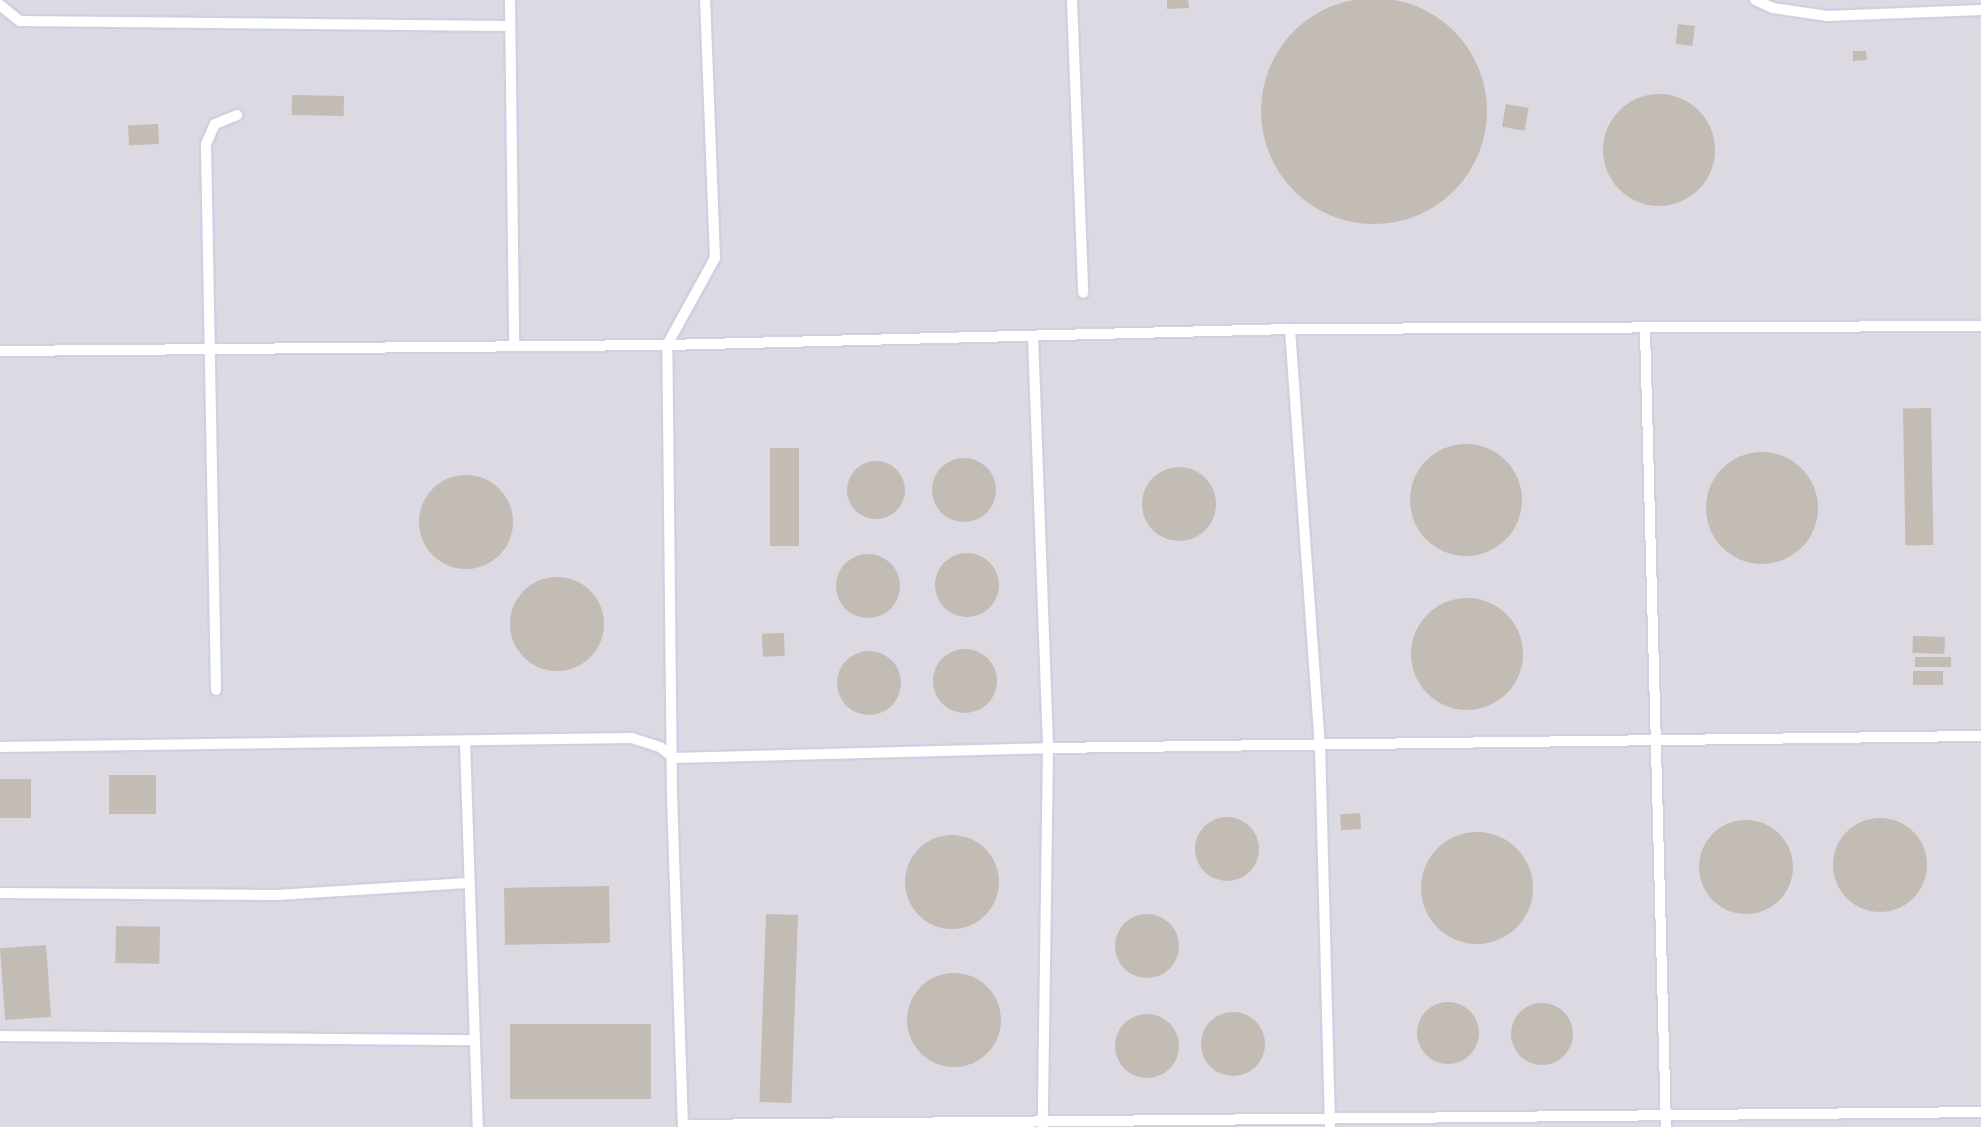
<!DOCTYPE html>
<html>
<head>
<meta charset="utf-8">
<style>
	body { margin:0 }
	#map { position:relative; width:1981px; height:1127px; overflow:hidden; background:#ebe2d7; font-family:Montserrat,sans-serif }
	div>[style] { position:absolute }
	.industrial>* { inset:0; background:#dcd9e3; transform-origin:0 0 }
	.building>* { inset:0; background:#c2bcb4; transform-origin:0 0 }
	.round { border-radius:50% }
	.roads { filter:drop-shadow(2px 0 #cdd1e2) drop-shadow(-2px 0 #cdd1e2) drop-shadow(0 2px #cdd1e2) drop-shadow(0 -2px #cdd1e2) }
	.service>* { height:10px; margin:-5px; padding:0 5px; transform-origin:5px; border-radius:5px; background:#fff }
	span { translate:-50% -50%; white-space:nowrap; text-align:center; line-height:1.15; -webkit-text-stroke:6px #fff; paint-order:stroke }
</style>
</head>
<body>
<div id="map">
	<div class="industrial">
		<i style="left:0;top:0;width:1981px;height:1127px"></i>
	</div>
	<div class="building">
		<i class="round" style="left:1261px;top:-2px;width:226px;height:226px"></i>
		<i style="clip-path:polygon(1167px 0,1188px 0,1189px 8px,1167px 9px)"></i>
		<i style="left:1678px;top:24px;width:17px;height:20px;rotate:7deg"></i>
		<i style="clip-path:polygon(1853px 51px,1866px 51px,1867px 60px,1853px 61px)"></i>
		<i class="round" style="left:1603px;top:94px;width:112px;height:112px"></i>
		<i style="left:292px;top:95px;width:52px;height:20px;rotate:1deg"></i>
		<i style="left:1506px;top:104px;width:23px;height:23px;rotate:10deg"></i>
		<i style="left:158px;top:124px;width:20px;height:30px;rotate:87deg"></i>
		<i style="left:1931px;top:408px;width:137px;height:28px;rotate:89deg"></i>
		<i class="round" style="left:1410px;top:444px;width:112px;height:112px"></i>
		<i style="left:770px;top:448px;width:29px;height:98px"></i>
		<i class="round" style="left:1706px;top:452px;width:112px;height:112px"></i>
		<i class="round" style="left:932px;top:458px;width:64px;height:64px"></i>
		<i class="round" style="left:847px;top:461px;width:58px;height:58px"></i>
		<i class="round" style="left:1142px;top:467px;width:74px;height:74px"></i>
		<i class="round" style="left:419px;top:475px;width:94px;height:94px"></i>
		<i class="round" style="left:935px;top:553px;width:64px;height:64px"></i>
		<i class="round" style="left:836px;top:554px;width:64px;height:64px"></i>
		<i class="round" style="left:510px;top:577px;width:94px;height:94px"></i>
		<i class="round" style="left:1411px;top:598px;width:112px;height:112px"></i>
		<i style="left:784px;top:633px;width:23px;height:22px;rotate:88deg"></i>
		<i style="left:1913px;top:636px;width:32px;height:17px;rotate:2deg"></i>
		<i class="round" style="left:933px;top:649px;width:64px;height:64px"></i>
		<i class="round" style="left:837px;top:651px;width:64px;height:64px"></i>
		<i style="left:1915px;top:657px;width:36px;height:10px"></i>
		<i style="left:1943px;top:671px;width:14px;height:30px;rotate:90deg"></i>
		<i style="left:109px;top:775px;width:47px;height:39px"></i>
		<i style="left:0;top:779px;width:31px;height:39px"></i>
		<i style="left:1360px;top:813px;width:16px;height:20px;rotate:86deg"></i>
		<i class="round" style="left:1195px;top:817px;width:64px;height:64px"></i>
		<i class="round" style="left:1833px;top:818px;width:94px;height:94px"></i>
		<i class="round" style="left:1699px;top:820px;width:94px;height:94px"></i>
		<i class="round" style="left:1421px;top:832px;width:112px;height:112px"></i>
		<i class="round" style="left:905px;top:835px;width:94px;height:94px"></i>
		<i style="left:609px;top:886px;width:57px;height:105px;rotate:89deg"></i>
		<i class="round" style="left:1115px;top:914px;width:64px;height:64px"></i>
		<i style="left:766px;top:914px;width:32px;height:188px;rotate:2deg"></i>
		<i style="left:116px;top:926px;width:44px;height:37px;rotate:1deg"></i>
		<i style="left:46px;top:945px;width:72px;height:46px;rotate:86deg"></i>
		<i class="round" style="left:907px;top:973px;width:94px;height:94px"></i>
		<i class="round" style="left:1417px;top:1002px;width:62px;height:62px"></i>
		<i class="round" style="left:1511px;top:1003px;width:62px;height:62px"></i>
		<i class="round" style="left:1201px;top:1012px;width:64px;height:64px"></i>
		<i class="round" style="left:1115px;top:1014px;width:64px;height:64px"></i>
		<i style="left:510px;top:1024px;width:141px;height:75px"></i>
	</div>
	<div class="roads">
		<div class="service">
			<i style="left:510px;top:0;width:345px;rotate:89.3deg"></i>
			<i style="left:1072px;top:0;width:293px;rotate:87.8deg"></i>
			<i style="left:1755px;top:0;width:20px;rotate:24deg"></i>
			<i style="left:1773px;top:8px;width:55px;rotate:8.4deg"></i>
			<i style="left:1827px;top:16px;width:154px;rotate:-2.2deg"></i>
			<i style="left:0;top:5px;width:26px;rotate:39deg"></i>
			<i style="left:20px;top:21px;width:490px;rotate:0.6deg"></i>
			<i style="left:1290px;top:329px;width:416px;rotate:85.9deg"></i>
			<i style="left:1320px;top:744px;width:382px;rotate:88.5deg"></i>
			<i style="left:1645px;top:330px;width:797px;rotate:88.49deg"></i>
			<i style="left:1033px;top:336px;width:412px;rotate:87.9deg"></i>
			<i style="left:1048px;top:748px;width:379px;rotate:90.8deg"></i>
			<i style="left:0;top:351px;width:667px;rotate:-0.52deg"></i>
			<i style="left:667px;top:345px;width:623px;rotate:-1.47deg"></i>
			<i style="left:1290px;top:329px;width:691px;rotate:-0.25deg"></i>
			<i style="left:216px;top:690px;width:546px;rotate:-91.05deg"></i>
			<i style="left:206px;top:144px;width:22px;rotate:-66deg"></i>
			<i style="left:215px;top:124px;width:24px;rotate:-22deg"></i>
			<i style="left:465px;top:742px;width:385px;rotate:88.1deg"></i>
			<i style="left:0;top:747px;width:632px;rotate:-0.82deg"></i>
			<i style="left:632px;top:738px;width:29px;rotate:18deg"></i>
			<i style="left:660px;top:747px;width:18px;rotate:38deg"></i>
			<i style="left:674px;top:758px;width:374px;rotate:-1.5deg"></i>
			<i style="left:1048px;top:748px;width:933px;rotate:-0.74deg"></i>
			<i style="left:0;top:893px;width:277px;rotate:0.4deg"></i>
			<i style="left:277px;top:895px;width:191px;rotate:-3.6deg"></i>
			<i style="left:0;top:1036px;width:473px;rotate:0.5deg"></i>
			<i style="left:683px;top:1125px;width:1298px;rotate:-0.57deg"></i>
			<i style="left:683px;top:1127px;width:334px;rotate:-91.9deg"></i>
			<i style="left:672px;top:793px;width:448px;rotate:-90.6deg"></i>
			<i style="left:667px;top:345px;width:99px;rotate:-61.1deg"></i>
			<i style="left:715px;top:258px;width:258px;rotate:-92.2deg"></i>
		</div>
	</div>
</div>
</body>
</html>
